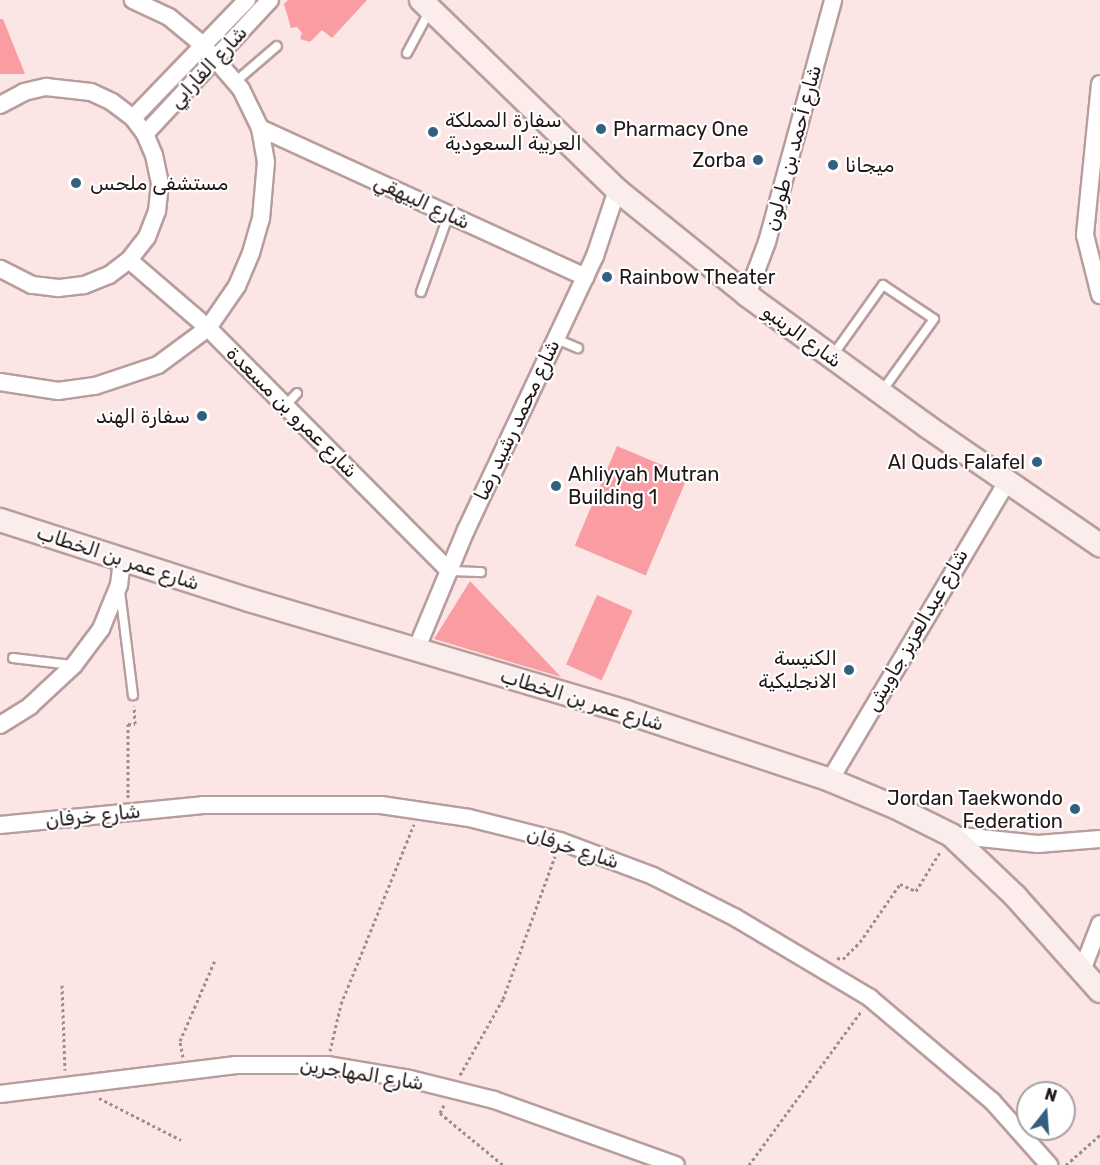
<!DOCTYPE html>
<html>
<head>
<meta charset="utf-8">
<style>
	body { margin:0 }
	#map { position:relative; width:1100px; height:1165px; overflow:hidden; background:#fce5e5; font-family:Rubik,"Noto Sans Arabic",sans-serif }
	div>[style] { position:absolute }
	.green>* { inset:0; background:#f99da2; transform-origin:0 0 }
	.path>* { height:3px; margin-top:-1.5px; transform-origin:0; background:repeating-linear-gradient(90deg,#9f8d8d 0 3px,transparent 0 6px) }
	.roads { filter:drop-shadow(2px 0 #b89d9d) drop-shadow(-2px 0 #b89d9d) drop-shadow(0 2px #b89d9d) drop-shadow(0 -2px #b89d9d) }
	.lane>* { height:8px; margin:-4px; padding:0 4px; transform-origin:4px; border-radius:4px; background:#fff }
	.street>* { height:16px; margin:-8px; padding:0 8px; transform-origin:8px; border-radius:8px; background:#fff }
	.secondary>* { height:22px; margin:-11px; padding:0 11px; transform-origin:11px; border-radius:11px; background:#fceded }
	.dots>* { width:16px; height:16px; translate:-50% -50%; box-sizing:border-box; border:3px solid #fff; border-radius:50% }
	span { translate:-50% -50%; white-space:nowrap; text-align:center; line-height:1.15; -webkit-text-stroke:4.5px #fff; paint-order:stroke }
	.street-label { font-size:20px; color:#211717 }
	.poi-label { font-size:20px; color:#211717 }
	.left { translate:0 -50%; text-align:left }
	.right { translate:-100% -50%; text-align:right }
	.north { position:absolute; left:1016px; top:1081px; width:60px; height:60px; box-sizing:border-box; background:#fff; border:2px solid #a6a2a2; border-radius:50%; rotate:17deg; font-size:16px; font-weight:700; line-height:24px; text-align:center; color:#211717 }
	.north::after { content:''; display:block; margin:auto; width:21px; height:27px; background:#31617f; clip-path:polygon(50% 0,100% 100%,50% 72%,0 100%) }
</style>
</head>
<body>
<div id="map">
	<div class="green">
		<i style="clip-path:polygon(288px 0,367px 0,332px 38px,322px 30px,310px 42px,300px 39px,302px 33px,297px 27px,291px 28px,284px 4px)"></i>
		<i style="clip-path:polygon(0 19px,3px 19px,25px 74px,0 74px)"></i>
		<i style="left:617px;top:446px;width:77px;height:108px;rotate:23deg"></i>
		<i style="clip-path:polygon(470px 581px,561px 677px,434px 639px)"></i>
		<i style="left:597px;top:595px;width:39px;height:76px;rotate:24deg"></i>
	</div>
	<div class="path">
		<i style="left:128px;top:798px;width:74px;rotate:-90deg"></i>
		<i style="left:128px;top:724px;width:7px"></i>
		<i style="left:135px;top:724px;width:18px;rotate:-93deg"></i>
		<i style="left:837px;top:958px;width:6px;rotate:9deg"></i>
		<i style="left:843px;top:959px;width:24px;rotate:-45deg"></i>
		<i style="left:860px;top:942px;width:70px;rotate:-55.4deg"></i>
		<i style="left:900px;top:884px;width:17px;rotate:24deg"></i>
		<i style="left:916px;top:891px;width:46px;rotate:-58.4deg"></i>
		<i style="left:62px;top:985px;width:85px;rotate:88deg"></i>
		<i style="left:330px;top:1051px;width:48px;rotate:-76.8deg"></i>
		<i style="left:341px;top:1004px;width:194px;rotate:-67.9deg"></i>
		<i style="left:183px;top:1057px;width:16px;rotate:-101deg"></i>
		<i style="left:180px;top:1041px;width:90px;rotate:-66.6deg"></i>
		<i style="left:460px;top:1075px;width:87px;rotate:-60.5deg"></i>
		<i style="left:503px;top:999px;width:152px;rotate:-70deg"></i>
		<i style="left:99px;top:1098px;width:92px;rotate:27.1deg"></i>
		<i style="left:444px;top:1105px;width:9px;rotate:117deg"></i>
		<i style="left:440px;top:1113px;width:82px;rotate:39.5deg"></i>
		<i style="left:749px;top:1165px;width:192px;rotate:-53.9deg"></i>
		<i style="left:1066px;top:1165px;width:45px;rotate:-41.4deg"></i>
	</div>
	<div class="roads">
		<div class="lane">
			<i style="left:407px;top:53px;width:47px;rotate:-61.8deg"></i>
			<i style="left:235px;top:82px;width:55px;rotate:-40.6deg"></i>
			<i style="left:421px;top:292px;width:83px;rotate:-70.3deg"></i>
			<i style="left:554px;top:338px;width:26px;rotate:23deg"></i>
			<i style="left:833px;top:355px;width:86px;rotate:-54.5deg"></i>
			<i style="left:883px;top:285px;width:61px;rotate:33.7deg"></i>
			<i style="left:934px;top:319px;width:89px;rotate:125.8deg"></i>
			<i style="left:286px;top:405px;width:16px;rotate:-47deg"></i>
			<i style="left:449px;top:571px;width:32px;rotate:2deg"></i>
			<i style="left:120px;top:591px;width:105px;rotate:82.9deg"></i>
			<i style="left:13px;top:658px;width:59px;rotate:6.8deg"></i>
		</div>
		<div class="street">
			<i style="left:1100px;top:84px;width:152px;rotate:95.7deg"></i>
			<i style="left:1085px;top:235px;width:62px;rotate:76deg"></i>
			<i style="left:0;top:105px;width:27px;rotate:-28deg"></i>
			<i style="left:24px;top:92px;width:23px;rotate:-13deg"></i>
			<i style="left:46px;top:87px;width:45px;rotate:6.3deg"></i>
			<i style="left:91px;top:92px;width:23px;rotate:25deg"></i>
			<i style="left:112px;top:102px;width:26px;rotate:37deg"></i>
			<i style="left:133px;top:118px;width:20px;rotate:53deg"></i>
			<i style="left:145px;top:134px;width:23px;rotate:67deg"></i>
			<i style="left:154px;top:155px;width:29px;rotate:78deg"></i>
			<i style="left:160px;top:183px;width:28px;rotate:96deg"></i>
			<i style="left:157px;top:211px;width:28px;rotate:111deg"></i>
			<i style="left:147px;top:237px;width:29px;rotate:128deg"></i>
			<i style="left:129px;top:260px;width:25px;rotate:143deg"></i>
			<i style="left:109px;top:275px;width:27px;rotate:158deg"></i>
			<i style="left:84px;top:285px;width:26px;rotate:173deg"></i>
			<i style="left:58px;top:288px;width:26px;rotate:-173deg"></i>
			<i style="left:32px;top:285px;width:36px;rotate:-153deg"></i>
			<i style="left:133px;top:118px;width:164px;rotate:-46deg"></i>
			<i style="left:260px;top:128px;width:358px;rotate:24.6deg"></i>
			<i style="left:145px;top:134px;width:183px;rotate:-47deg"></i>
			<i style="left:129px;top:260px;width:104px;rotate:40.7deg"></i>
			<i style="left:208px;top:328px;width:342px;rotate:45.2deg"></i>
			<i style="left:747px;top:295px;width:57px;rotate:-69.3deg"></i>
			<i style="left:767px;top:242px;width:251px;rotate:-74.7deg"></i>
			<i style="left:0;top:382px;width:59px;rotate:8.8deg"></i>
			<i style="left:58px;top:391px;width:37px;rotate:-8deg"></i>
			<i style="left:95px;top:386px;width:66px;rotate:-18.4deg"></i>
			<i style="left:158px;top:365px;width:62px;rotate:-36.5deg"></i>
			<i style="left:208px;top:328px;width:51px;rotate:-55.4deg"></i>
			<i style="left:237px;top:286px;width:36px;rotate:-67deg"></i>
			<i style="left:251px;top:253px;width:35px;rotate:-74deg"></i>
			<i style="left:261px;top:219px;width:57px;rotate:-85deg"></i>
			<i style="left:266px;top:162px;width:35px;rotate:-100deg"></i>
			<i style="left:260px;top:128px;width:43px;rotate:-116deg"></i>
			<i style="left:241px;top:89px;width:58px;rotate:-130.8deg"></i>
			<i style="left:203px;top:45px;width:44px;rotate:-140.5deg"></i>
			<i style="left:169px;top:17px;width:40px;rotate:-155deg"></i>
			<i style="left:416px;top:650px;width:130px;rotate:-67.4deg"></i>
			<i style="left:466px;top:530px;width:303px;rotate:-64.8deg"></i>
			<i style="left:595px;top:256px;width:70px;rotate:-71.6deg"></i>
			<i style="left:0;top:725px;width:36px;rotate:-32deg"></i>
			<i style="left:30px;top:706px;width:60px;rotate:-43deg"></i>
			<i style="left:74px;top:665px;width:45px;rotate:-53.1deg"></i>
			<i style="left:101px;top:629px;width:48px;rotate:-67.8deg"></i>
			<i style="left:119px;top:585px;width:26px;rotate:-83deg"></i>
			<i style="left:830px;top:780px;width:347px;rotate:-59.3deg"></i>
			<i style="left:0;top:825px;width:204px;rotate:-5.6deg"></i>
			<i style="left:203px;top:805px;width:178px"></i>
			<i style="left:381px;top:805px;width:89px;rotate:8.4deg"></i>
			<i style="left:469px;top:818px;width:94px;rotate:14.2deg"></i>
			<i style="left:560px;top:841px;width:99px;rotate:20.6deg"></i>
			<i style="left:653px;top:876px;width:93px;rotate:26.8deg"></i>
			<i style="left:736px;top:918px;width:156px;rotate:30.8deg"></i>
			<i style="left:870px;top:998px;width:160px;rotate:40.2deg"></i>
			<i style="left:992px;top:1101px;width:86px;rotate:48.3deg"></i>
			<i style="left:951px;top:835px;width:87px;rotate:5.9deg"></i>
			<i style="left:1038px;top:844px;width:62px;rotate:-4.6deg"></i>
			<i style="left:1083px;top:968px;width:47px;rotate:-68.9deg"></i>
			<i style="left:0;top:1094px;width:238px;rotate:-7deg"></i>
			<i style="left:236px;top:1065px;width:91px"></i>
			<i style="left:327px;top:1065px;width:84px;rotate:9.6deg"></i>
			<i style="left:410px;top:1079px;width:87px;rotate:14deg"></i>
			<i style="left:494px;top:1100px;width:193px;rotate:19.7deg"></i>
		</div>
		<div class="secondary">
			<i style="left:421px;top:0;width:273px;rotate:44.1deg"></i>
			<i style="left:617px;top:190px;width:167px;rotate:38.9deg"></i>
			<i style="left:747px;top:295px;width:224px;rotate:36.1deg"></i>
			<i style="left:928px;top:427px;width:209px;rotate:34.5deg"></i>
			<i style="left:0;top:520px;width:262px;rotate:17.8deg"></i>
			<i style="left:249px;top:600px;width:393px;rotate:16.5deg"></i>
			<i style="left:626px;top:712px;width:215px;rotate:18.4deg"></i>
			<i style="left:830px;top:780px;width:70px;rotate:22.6deg"></i>
			<i style="left:895px;top:807px;width:63px;rotate:26.6deg"></i>
			<i style="left:951px;top:835px;width:90px;rotate:43.6deg"></i>
			<i style="left:1016px;top:897px;width:126px;rotate:48.2deg"></i>
		</div>
	</div>
	<div class="dots">
		<i style="left:601px;top:129px;background:#31617f"></i>
		<i style="left:433px;top:132px;background:#31617f"></i>
		<i style="left:758px;top:160px;background:#31617f"></i>
		<i style="left:833px;top:165px;background:#31617f"></i>
		<i style="left:76px;top:183px;background:#31617f"></i>
		<i style="left:607px;top:277px;background:#31617f"></i>
		<i style="left:202px;top:416px;background:#31617f"></i>
		<i style="left:1037px;top:462px;background:#31617f"></i>
		<i style="left:556px;top:486px;background:#31617f"></i>
		<i style="left:849px;top:670px;background:#31617f"></i>
		<i style="left:1075px;top:809px;background:#31617f"></i>
	</div>
	<div class="street-label">
		<span style="left:208px;top:67px;rotate:-47deg">شارع الفارابي</span>
		<span style="left:793px;top:148px;rotate:-75deg">شارع أحمد بن طولون</span>
		<span style="left:422px;top:202px;rotate:25deg">شارع البيهقي</span>
		<span style="left:802px;top:336px;rotate:36deg">شارع الرينبو</span>
		<span style="left:292px;top:412px;rotate:45deg">شارع عمرو بن مسعدة</span>
		<span style="left:517px;top:420px;rotate:-65deg">شارع محمد رشيد رضا</span>
		<span style="left:118px;top:558px;rotate:18deg">شارع عمر بن الخطاب</span>
		<span style="left:917px;top:630px;rotate:-60deg">شارع عبدالعزيز جاويش</span>
		<span style="left:582px;top:700px;rotate:17deg">شارع عمر بن الخطاب</span>
		<span style="left:93px;top:816px;rotate:-6deg">شارع خرفان</span>
		<span style="left:573px;top:848px;rotate:18deg">شارع خرفان</span>
		<span style="left:362px;top:1074px;rotate:9deg">شارع المهاجرين</span>
	</div>
	<div class="poi-label">
		<span class="left" style="left:445px;top:132px">سفارة المملكة<br>العربية السعودية</span>
		<span class="left" style="left:613px;top:129px">Pharmacy One</span>
		<span class="right" style="left:746px;top:160px">Zorba</span>
		<span class="left" style="left:845px;top:165px">ميجانا</span>
		<span class="left" style="left:90px;top:183px">مستشفى ملحس</span>
		<span class="left" style="left:619px;top:277px">Rainbow Theater</span>
		<span class="right" style="left:190px;top:416px">سفارة الهند</span>
		<span class="right" style="left:1025px;top:462px">Al Quds Falafel</span>
		<span class="left" style="left:568px;top:486px">Ahliyyah Mutran<br>Building 1</span>
		<span class="right" style="left:837px;top:670px">الكنيسة<br>الانجليكية</span>
		<span class="right" style="left:1063px;top:810px">Jordan Taekwondo<br>Federation</span>
	</div>
	<div class="north">N</div>
</div>
</body>
</html>
